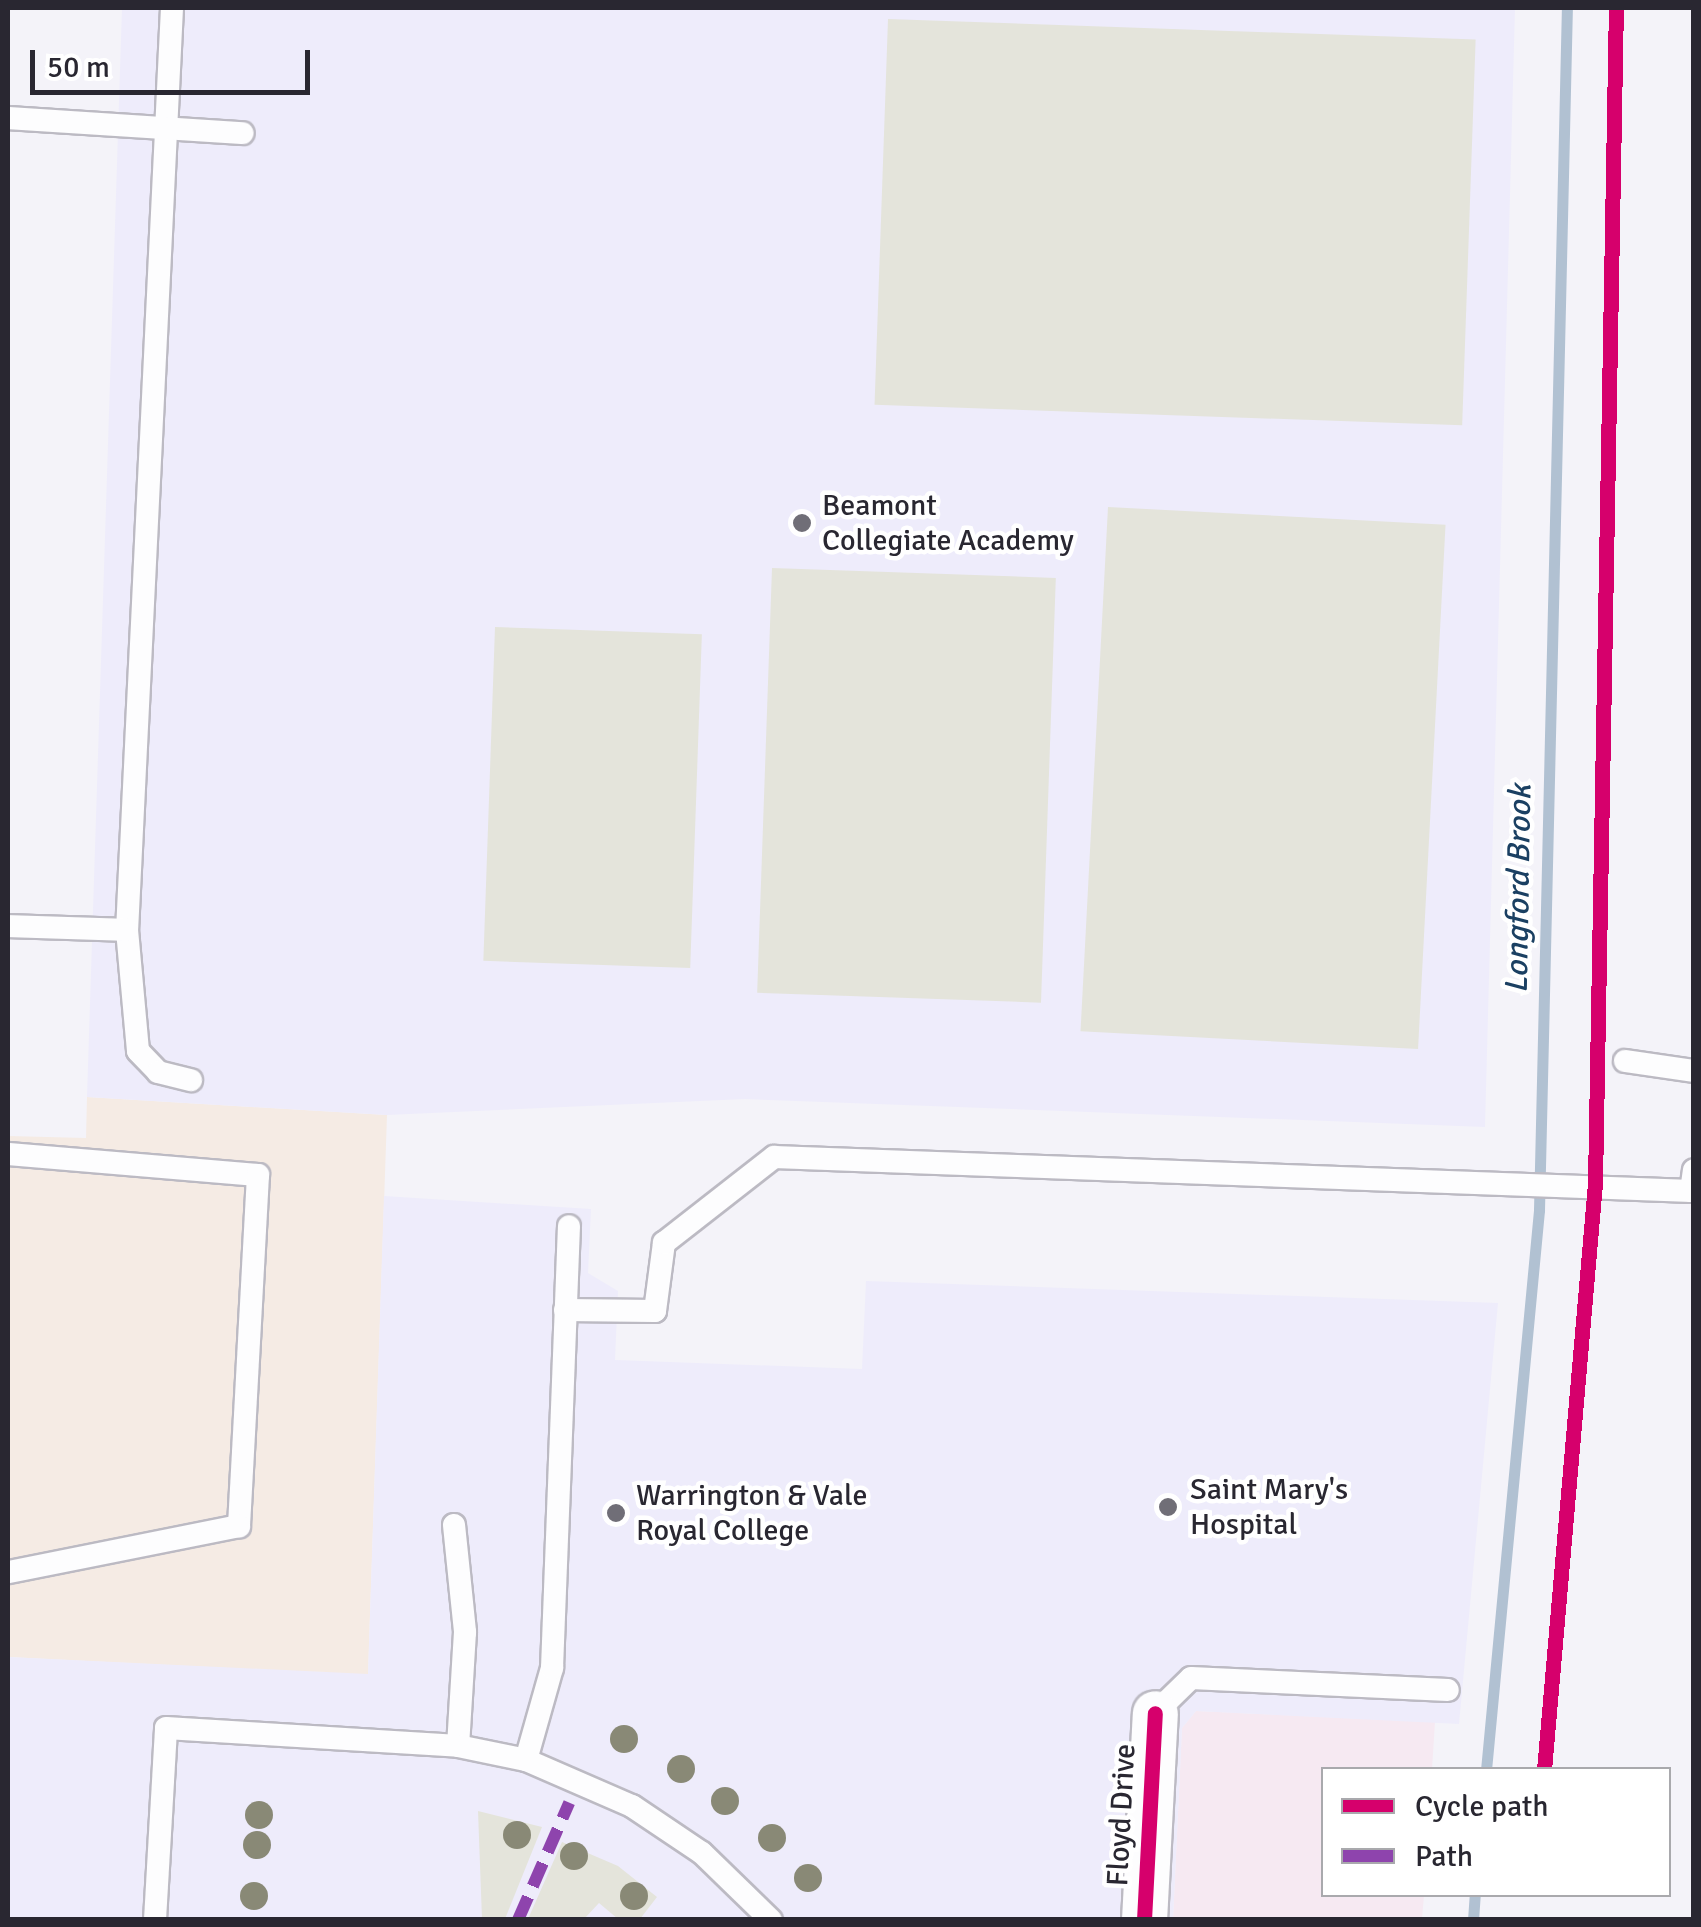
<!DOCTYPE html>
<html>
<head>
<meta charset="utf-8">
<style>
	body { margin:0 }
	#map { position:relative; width:1701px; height:1927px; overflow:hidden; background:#f4f3f9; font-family:Signika,sans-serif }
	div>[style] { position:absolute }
	.commercial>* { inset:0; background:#f6e9f2 }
	.industrial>* { inset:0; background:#f5ebe4 }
	.built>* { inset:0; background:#eeecfb }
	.green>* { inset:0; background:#e4e4db; transform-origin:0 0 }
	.stream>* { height:11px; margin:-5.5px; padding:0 5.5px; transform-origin:5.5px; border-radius:5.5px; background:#b1c1d2 }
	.roads { filter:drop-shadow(2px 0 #bcbac3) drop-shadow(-2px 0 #bcbac3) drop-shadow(0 2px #bcbac3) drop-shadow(0 -2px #bcbac3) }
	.service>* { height:22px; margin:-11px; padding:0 11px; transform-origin:11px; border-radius:11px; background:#fdfdfe }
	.minor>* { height:45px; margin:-22.5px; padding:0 22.5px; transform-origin:22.5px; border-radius:22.5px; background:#fdfdfe }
	.quiet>* { height:12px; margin-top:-6px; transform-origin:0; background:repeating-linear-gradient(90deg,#8e44ad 0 25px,transparent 0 37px) }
	.cycleway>* { height:15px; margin:-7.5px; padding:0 7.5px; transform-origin:7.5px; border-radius:7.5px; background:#d6006c }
	.trees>* { width:28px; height:28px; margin:-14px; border-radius:50%; background:#898976 }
	.dots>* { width:28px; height:28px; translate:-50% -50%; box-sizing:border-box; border:5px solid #fff; border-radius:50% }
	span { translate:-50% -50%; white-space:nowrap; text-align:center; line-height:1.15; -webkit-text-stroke:9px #fff; paint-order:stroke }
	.poi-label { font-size:30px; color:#292731 }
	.left { translate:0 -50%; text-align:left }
	.street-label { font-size:30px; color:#292731 }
	.water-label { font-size:32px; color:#1b4062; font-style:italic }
	.frame { position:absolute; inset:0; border:10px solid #292731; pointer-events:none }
	.legend { position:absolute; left:1321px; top:1767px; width:350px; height:130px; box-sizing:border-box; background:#fff; border:2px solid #a9a9ad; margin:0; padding:12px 18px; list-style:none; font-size:30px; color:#292731 }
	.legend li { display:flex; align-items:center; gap:20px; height:50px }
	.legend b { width:50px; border:2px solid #a9a9ad }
	.scale { position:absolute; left:30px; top:50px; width:280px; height:45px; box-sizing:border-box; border:5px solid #292731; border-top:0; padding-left:12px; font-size:30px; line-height:35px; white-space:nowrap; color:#292731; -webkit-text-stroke:8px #fff; paint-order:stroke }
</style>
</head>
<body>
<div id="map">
	<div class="commercial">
		<i style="clip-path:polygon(1196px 1711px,1435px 1722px,1432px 1769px,1324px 1770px,1324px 1894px,1424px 1895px,1422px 1919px,1173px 1920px,1182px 1728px)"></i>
	</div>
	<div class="industrial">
		<i style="clip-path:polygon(87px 1097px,387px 1115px,368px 1675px,8px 1657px,8px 1136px,86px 1138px)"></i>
	</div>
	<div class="built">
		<i style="clip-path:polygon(122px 8px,1515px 8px,1485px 1127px,745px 1099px,387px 1115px,87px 1097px)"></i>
		<i style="clip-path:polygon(384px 1196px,591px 1209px,588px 1273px,618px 1291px,615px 1360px,862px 1369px,866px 1281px,1498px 1303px,1459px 1724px,1196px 1711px,1182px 1728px,1173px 1919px,8px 1919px,8px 1657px,368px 1674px)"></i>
	</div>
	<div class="green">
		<i style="left:888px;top:19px;width:588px;height:386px;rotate:2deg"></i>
		<i style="left:1108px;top:507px;width:338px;height:525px;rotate:3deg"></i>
		<i style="left:772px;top:568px;width:284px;height:425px;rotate:2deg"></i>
		<i style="left:495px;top:627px;width:207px;height:334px;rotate:2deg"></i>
		<i style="clip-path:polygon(478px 1811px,542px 1827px,505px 1919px,482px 1919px)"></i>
		<i style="clip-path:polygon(562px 1842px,618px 1866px,657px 1897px,640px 1919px,618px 1919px,599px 1903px,584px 1919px,528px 1919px)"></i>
	</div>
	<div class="stream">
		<i style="left:1486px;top:1770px;width:563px;rotate:-84.59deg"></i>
		<i style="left:1539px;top:1210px;width:1202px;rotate:-88.67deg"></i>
		<i style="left:1473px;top:1920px;width:26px;rotate:-86deg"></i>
	</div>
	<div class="roads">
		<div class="service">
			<i style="left:172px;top:8px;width:923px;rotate:92.79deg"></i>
			<i style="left:127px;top:930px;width:121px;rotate:84.8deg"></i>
			<i style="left:138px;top:1051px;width:29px;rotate:46deg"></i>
			<i style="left:158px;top:1072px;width:34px;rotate:14deg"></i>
			<i style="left:8px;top:118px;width:235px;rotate:3.7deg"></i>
			<i style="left:8px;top:926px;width:119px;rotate:1.9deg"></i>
			<i style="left:1625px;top:1061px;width:70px;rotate:8.2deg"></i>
			<i style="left:8px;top:1154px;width:251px;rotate:4.8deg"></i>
			<i style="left:258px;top:1175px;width:352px;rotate:93.1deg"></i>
			<i style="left:239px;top:1526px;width:236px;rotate:168.7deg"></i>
			<i style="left:565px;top:1310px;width:90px;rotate:0.6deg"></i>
			<i style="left:655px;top:1311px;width:69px;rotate:-82.5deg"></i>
			<i style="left:664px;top:1243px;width:140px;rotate:-38deg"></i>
			<i style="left:774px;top:1157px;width:918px;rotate:2.12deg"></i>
			<i style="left:1691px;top:1191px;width:21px;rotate:-82deg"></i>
			<i style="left:454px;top:1525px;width:108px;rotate:84.1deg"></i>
			<i style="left:465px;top:1632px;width:114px;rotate:93.5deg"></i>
			<i style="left:1155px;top:1713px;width:50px;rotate:-44.2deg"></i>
			<i style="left:1191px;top:1678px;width:257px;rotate:2.7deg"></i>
			<i style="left:526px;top:1760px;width:96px;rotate:-74.2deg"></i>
			<i style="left:552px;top:1668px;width:442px;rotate:-87.8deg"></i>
			<i style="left:155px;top:1920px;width:192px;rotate:-86.7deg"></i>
			<i style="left:166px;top:1728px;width:293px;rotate:3.5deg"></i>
			<i style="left:458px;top:1746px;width:69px;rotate:11.6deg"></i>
			<i style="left:526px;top:1760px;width:116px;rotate:23.5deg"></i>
			<i style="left:632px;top:1806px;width:84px;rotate:33.9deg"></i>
			<i style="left:702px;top:1853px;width:96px;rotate:44.2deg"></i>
		</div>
		<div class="minor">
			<i style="left:1144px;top:1920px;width:207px;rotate:-87deg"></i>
		</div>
	</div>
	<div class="quiet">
		<i style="left:518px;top:1920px;width:128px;rotate:-66.4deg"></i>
	</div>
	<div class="cycleway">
		<i style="left:1544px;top:1770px;width:589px;rotate:-85.03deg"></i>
		<i style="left:1595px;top:1183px;width:1175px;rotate:-88.98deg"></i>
		<i style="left:1144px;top:1920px;width:207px;rotate:-87deg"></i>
	</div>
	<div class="trees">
		<i style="left:624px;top:1739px"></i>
		<i style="left:681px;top:1769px"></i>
		<i style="left:725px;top:1801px"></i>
		<i style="left:259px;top:1815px"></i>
		<i style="left:517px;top:1835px"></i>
		<i style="left:772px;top:1838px"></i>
		<i style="left:257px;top:1845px"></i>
		<i style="left:574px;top:1856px"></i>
		<i style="left:808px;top:1878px"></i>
		<i style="left:254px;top:1896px"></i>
		<i style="left:634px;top:1896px"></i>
	</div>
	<div class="dots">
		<i style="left:802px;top:523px;background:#706e77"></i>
		<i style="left:1168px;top:1507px;background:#706e77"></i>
		<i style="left:616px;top:1513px;background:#706e77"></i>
	</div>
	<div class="poi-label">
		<span class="left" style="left:822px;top:523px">Beamont<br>Collegiate Academy</span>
		<span class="left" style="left:1190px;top:1507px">Saint Mary's<br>Hospital</span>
		<span class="left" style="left:636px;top:1513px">Warrington &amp; Vale<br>Royal College</span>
	</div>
	<div class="street-label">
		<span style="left:1122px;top:1815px;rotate:-87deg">Floyd Drive</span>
	</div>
	<div class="water-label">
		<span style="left:1519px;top:889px;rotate:-89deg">Longford Brook</span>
	</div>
	<div class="frame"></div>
	<ul class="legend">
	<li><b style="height:12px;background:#d6006c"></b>Cycle path</li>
	<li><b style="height:12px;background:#8e44ad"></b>Path</li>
	</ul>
	<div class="scale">50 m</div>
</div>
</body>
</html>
